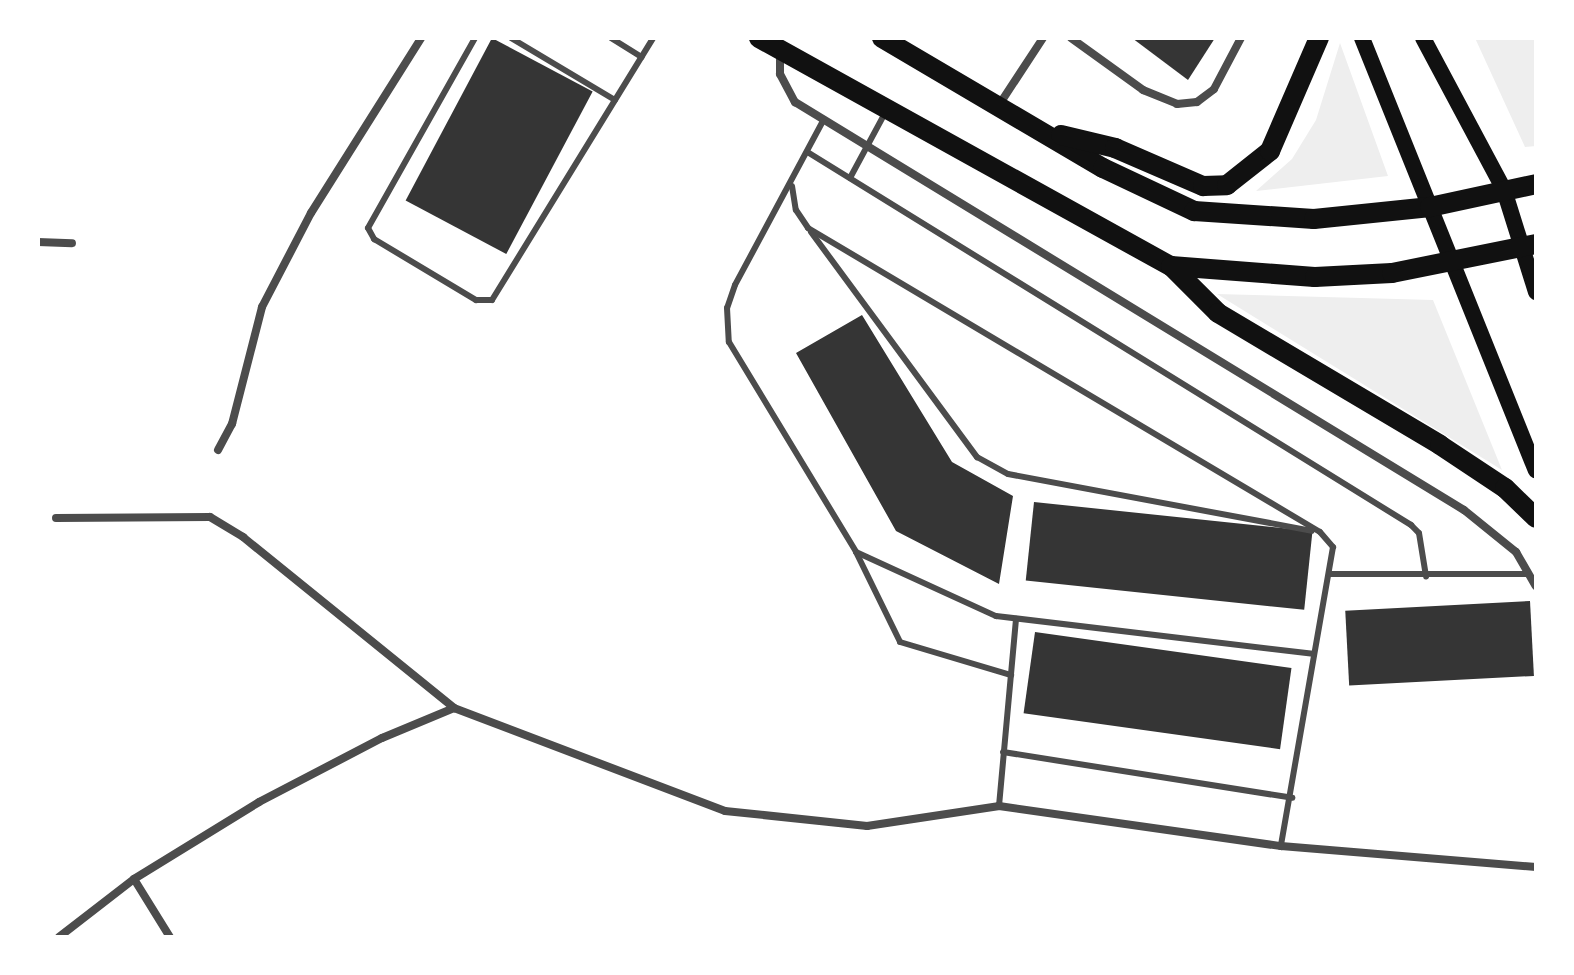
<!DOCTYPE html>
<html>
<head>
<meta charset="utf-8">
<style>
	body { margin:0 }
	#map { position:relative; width:1574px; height:975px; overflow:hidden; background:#fff; font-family:Commissioner,sans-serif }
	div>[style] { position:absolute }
	.green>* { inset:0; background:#eee }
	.building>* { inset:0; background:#353535; transform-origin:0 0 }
	.service>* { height:6px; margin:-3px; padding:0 3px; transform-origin:3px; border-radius:3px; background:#4c4c4c }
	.minor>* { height:8px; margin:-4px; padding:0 4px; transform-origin:4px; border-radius:4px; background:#4c4c4c }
	.secondary>* { height:16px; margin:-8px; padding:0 8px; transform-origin:8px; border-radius:8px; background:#111 }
	.primary>* { height:20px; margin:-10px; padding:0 10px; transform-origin:10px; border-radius:10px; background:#111 }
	span { translate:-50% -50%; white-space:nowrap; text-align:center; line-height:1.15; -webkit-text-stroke:8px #fff; paint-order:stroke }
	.frame { position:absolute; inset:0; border:40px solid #fff; pointer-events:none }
</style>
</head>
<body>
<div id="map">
	<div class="green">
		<i style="clip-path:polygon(1475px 38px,1536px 39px,1536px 146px,1525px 147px)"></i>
		<i style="clip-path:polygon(1340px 43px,1388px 176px,1256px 191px,1292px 159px,1316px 120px)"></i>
		<i style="clip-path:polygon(1217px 294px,1433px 300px,1502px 470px)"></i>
	</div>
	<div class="building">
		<i style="left:492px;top:38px;width:114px;height:184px;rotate:28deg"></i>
		<i style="clip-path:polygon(1132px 38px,1215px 38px,1188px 80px)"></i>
		<i style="clip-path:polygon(862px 315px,952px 462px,1013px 496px,999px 584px,896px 531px,796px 353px)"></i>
		<i style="left:1034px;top:502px;width:280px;height:79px;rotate:6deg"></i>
		<i style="left:1530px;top:601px;width:75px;height:185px;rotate:87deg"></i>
		<i style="left:1035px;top:632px;width:259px;height:82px;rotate:8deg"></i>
	</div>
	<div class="service">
		<i style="left:475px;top:38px;width:218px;rotate:119.4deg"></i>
		<i style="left:368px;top:228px;width:13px;rotate:61deg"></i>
		<i style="left:374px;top:239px;width:119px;rotate:30.9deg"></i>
		<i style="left:476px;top:300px;width:16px"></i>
		<i style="left:492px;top:300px;width:308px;rotate:-58.4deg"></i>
		<i style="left:511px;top:38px;width:121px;rotate:30.8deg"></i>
		<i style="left:611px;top:38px;width:36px;rotate:32deg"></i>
		<i style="left:824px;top:119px;width:188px;rotate:118.2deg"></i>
		<i style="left:735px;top:285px;width:24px;rotate:109deg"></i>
		<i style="left:727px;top:308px;width:34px;rotate:87deg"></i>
		<i style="left:729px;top:342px;width:245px;rotate:58.8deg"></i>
		<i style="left:856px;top:552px;width:154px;rotate:24.6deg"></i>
		<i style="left:996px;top:616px;width:319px;rotate:6.8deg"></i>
		<i style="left:809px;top:153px;width:708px;rotate:31.71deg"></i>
		<i style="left:1411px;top:525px;width:11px;rotate:45deg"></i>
		<i style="left:1419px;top:533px;width:44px;rotate:80.8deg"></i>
		<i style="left:850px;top:178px;width:74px;rotate:-61.7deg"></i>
		<i style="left:792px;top:186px;width:24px;rotate:81deg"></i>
		<i style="left:796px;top:210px;width:22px;rotate:56deg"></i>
		<i style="left:808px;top:228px;width:595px;rotate:30.7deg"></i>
		<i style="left:1320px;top:532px;width:20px;rotate:49deg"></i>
		<i style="left:1333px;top:547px;width:303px;rotate:99.9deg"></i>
		<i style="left:811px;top:232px;width:280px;rotate:53.6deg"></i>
		<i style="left:977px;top:457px;width:35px;rotate:29deg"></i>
		<i style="left:1008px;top:474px;width:309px;rotate:10.6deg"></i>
		<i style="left:856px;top:552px;width:100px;rotate:63.9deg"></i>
		<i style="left:900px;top:642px;width:116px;rotate:16.6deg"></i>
		<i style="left:1330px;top:574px;width:199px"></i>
		<i style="left:1003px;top:752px;width:293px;rotate:9deg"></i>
		<i style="left:999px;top:806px;width:188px;rotate:-84.8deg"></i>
	</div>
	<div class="minor">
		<i style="left:1071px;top:38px;width:89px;rotate:35.8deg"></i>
		<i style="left:1143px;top:90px;width:37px;rotate:22deg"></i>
		<i style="left:1177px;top:104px;width:20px;rotate:-6deg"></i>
		<i style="left:1197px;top:102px;width:21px;rotate:-37deg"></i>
		<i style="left:1214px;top:89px;width:58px;rotate:-62.1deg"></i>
		<i style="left:780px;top:53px;width:21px;rotate:90deg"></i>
		<i style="left:780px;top:74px;width:32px;rotate:62deg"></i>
		<i style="left:795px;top:102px;width:784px;rotate:31.38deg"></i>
		<i style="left:1464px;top:510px;width:67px;rotate:38.9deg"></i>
		<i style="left:1516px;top:552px;width:39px;rotate:60deg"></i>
		<i style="left:999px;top:105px;width:80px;rotate:-56.7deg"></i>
		<i style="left:38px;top:242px;width:34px;rotate:2deg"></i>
		<i style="left:218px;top:450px;width:30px;rotate:-62deg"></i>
		<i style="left:232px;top:424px;width:121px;rotate:-75.6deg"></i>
		<i style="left:262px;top:307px;width:106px;rotate:-62.5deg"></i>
		<i style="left:311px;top:213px;width:207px;rotate:-57.8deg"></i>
		<i style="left:56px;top:518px;width:154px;rotate:-0.4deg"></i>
		<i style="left:210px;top:517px;width:39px;rotate:31deg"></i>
		<i style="left:243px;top:537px;width:272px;rotate:39deg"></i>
		<i style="left:454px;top:708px;width:290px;rotate:20.8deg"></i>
		<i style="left:725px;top:811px;width:143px;rotate:6deg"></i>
		<i style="left:867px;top:826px;width:134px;rotate:-8.6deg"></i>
		<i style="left:999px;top:806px;width:285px;rotate:8.1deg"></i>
		<i style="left:1281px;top:846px;width:256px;rotate:4.7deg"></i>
		<i style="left:134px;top:879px;width:68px;rotate:58.2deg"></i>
		<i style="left:59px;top:937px;width:95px;rotate:-37.7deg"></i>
		<i style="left:134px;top:879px;width:147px;rotate:-31.6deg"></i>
		<i style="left:259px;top:802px;width:139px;rotate:-27.5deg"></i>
		<i style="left:382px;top:738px;width:78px;rotate:-22.6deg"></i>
	</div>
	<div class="secondary">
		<i style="left:1362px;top:38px;width:466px;rotate:68.1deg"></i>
		<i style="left:1423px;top:38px;width:172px;rotate:61.9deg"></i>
		<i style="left:1504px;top:190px;width:107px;rotate:72.6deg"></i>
	</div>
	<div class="primary">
		<i style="left:759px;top:38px;width:471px;rotate:29deg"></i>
		<i style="left:1171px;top:266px;width:144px;rotate:4.4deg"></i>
		<i style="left:1315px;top:277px;width:77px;rotate:-3deg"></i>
		<i style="left:1392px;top:273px;width:147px;rotate:-11.4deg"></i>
		<i style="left:882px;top:38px;width:256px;rotate:30.5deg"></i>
		<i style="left:1103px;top:168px;width:101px;rotate:25.3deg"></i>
		<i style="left:1194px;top:211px;width:120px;rotate:3.8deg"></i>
		<i style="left:1314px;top:219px;width:117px;rotate:-5.9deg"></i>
		<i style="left:1430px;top:207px;width:108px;rotate:-12.2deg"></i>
		<i style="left:1061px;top:135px;width:56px;rotate:13.5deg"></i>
		<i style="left:1115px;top:148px;width:96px;rotate:23.4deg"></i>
		<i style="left:1203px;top:186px;width:24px;rotate:-2deg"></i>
		<i style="left:1227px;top:185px;width:55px;rotate:-38.3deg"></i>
		<i style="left:1270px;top:151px;width:123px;rotate:-66.6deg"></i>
		<i style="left:1171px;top:266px;width:66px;rotate:45deg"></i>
		<i style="left:1218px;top:313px;width:258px;rotate:30.7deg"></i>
		<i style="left:1440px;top:445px;width:78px;rotate:33.5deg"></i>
		<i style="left:1505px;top:488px;width:43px;rotate:44.1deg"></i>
	</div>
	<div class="frame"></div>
</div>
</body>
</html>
